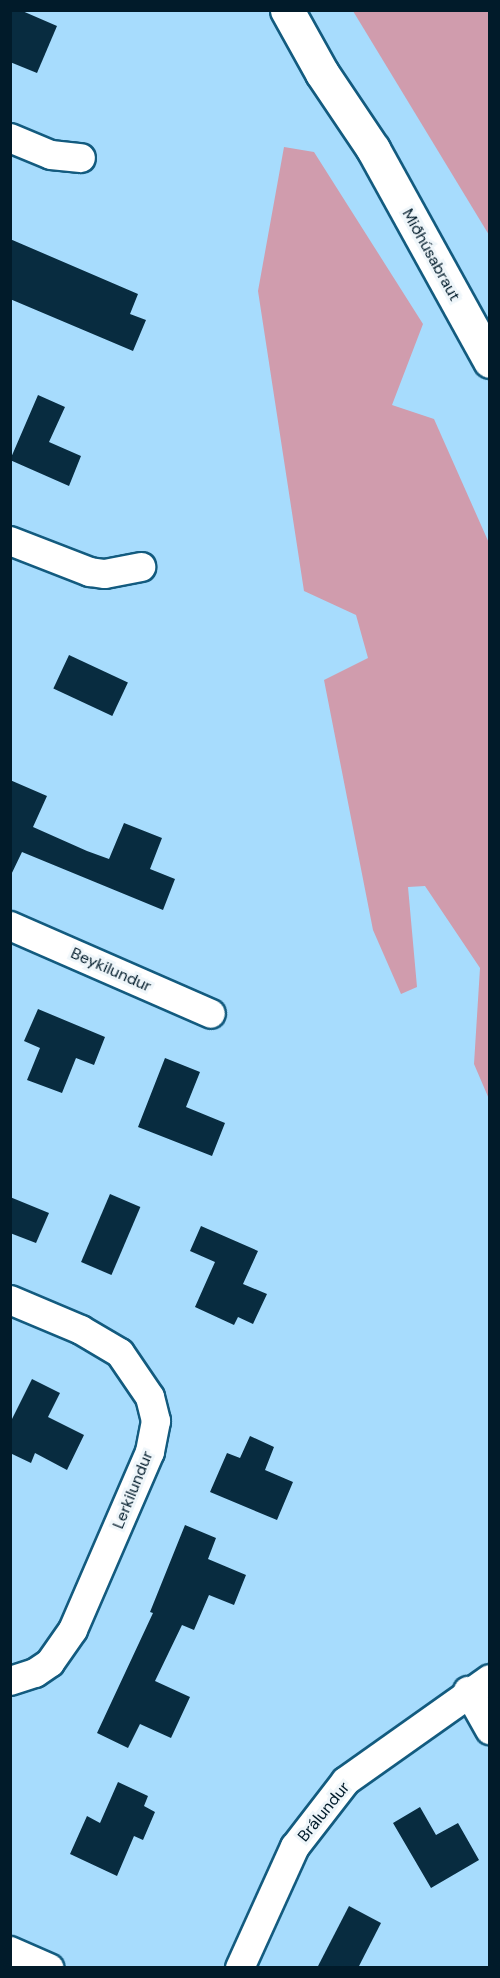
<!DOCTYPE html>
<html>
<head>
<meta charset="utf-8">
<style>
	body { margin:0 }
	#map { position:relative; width:500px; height:1978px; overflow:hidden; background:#a7dcfd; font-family:"DM Sans",sans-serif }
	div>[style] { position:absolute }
	.green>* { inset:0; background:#d09cad }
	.building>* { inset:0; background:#082c40; transform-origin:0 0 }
	.roads { filter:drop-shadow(2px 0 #135b7f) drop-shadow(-2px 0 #135b7f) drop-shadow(0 2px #135b7f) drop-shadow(0 -2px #135b7f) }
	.minor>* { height:28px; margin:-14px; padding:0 14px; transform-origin:14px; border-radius:14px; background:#fff }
	.tertiary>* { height:33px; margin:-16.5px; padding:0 16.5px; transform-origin:16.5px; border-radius:16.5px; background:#fff }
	span { translate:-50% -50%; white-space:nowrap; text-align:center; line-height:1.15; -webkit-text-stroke:6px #eff6fa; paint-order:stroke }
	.street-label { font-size:16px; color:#011b2a }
	.frame { position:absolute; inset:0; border:12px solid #011b2a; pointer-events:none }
</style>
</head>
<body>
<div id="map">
	<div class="green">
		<i style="clip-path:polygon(353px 11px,489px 11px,489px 235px)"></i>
		<i style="clip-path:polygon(284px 147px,314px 152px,423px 324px,392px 405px,434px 419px,489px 543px,489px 1099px,474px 1064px,480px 968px,425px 886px,408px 887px,417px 987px,401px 994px,373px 930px,324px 680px,368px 658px,356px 615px,304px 591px,258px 291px)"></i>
	</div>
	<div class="building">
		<i style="clip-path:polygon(10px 10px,20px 10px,57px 26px,37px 73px,10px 62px)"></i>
		<i style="clip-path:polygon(10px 239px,138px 294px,130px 314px,146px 320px,133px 351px,10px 299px)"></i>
		<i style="clip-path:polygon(38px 395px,65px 407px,49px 442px,81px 456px,69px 486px,10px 460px)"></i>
		<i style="left:69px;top:655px;width:65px;height:37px;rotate:25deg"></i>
		<i style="clip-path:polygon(10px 780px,47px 796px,33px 827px,87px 851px,109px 859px,124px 823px,162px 838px,150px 869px,175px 879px,163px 910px,22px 852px,10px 877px)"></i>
		<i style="clip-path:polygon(38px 1009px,105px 1037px,94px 1065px,76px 1058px,62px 1093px,27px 1080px,40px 1048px,24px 1041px)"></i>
		<i style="clip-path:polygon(165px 1058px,200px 1072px,186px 1107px,225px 1123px,212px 1156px,138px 1127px)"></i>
		<i style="left:110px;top:1194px;width:33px;height:74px;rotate:23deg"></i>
		<i style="clip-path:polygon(10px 1197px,49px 1213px,36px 1243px,10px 1233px)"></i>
		<i style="clip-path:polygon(201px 1226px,258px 1251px,243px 1284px,267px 1294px,253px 1324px,238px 1317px,234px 1325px,195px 1307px,215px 1262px,190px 1251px)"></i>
		<i style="clip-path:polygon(32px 1379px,60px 1393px,48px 1417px,84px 1435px,67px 1470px,35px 1453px,31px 1463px,10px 1453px,10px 1423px)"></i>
		<i style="clip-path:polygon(250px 1436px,274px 1447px,265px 1470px,293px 1482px,277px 1520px,210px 1492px,227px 1453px,240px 1458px)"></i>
		<i style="clip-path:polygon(185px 1525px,216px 1538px,208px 1559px,246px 1575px,234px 1605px,209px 1595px,194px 1630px,182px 1625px,155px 1681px,190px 1697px,171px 1738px,140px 1724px,128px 1748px,97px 1733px,153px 1613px,150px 1612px)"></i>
		<i style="clip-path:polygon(118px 1782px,148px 1796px,144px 1806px,155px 1812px,143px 1840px,134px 1836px,117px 1876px,70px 1854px,87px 1816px,100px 1823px)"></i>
		<i style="clip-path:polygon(420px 1807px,436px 1835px,458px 1823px,479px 1860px,431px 1888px,393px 1823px)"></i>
		<i style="clip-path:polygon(349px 1906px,381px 1923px,358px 1968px,317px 1968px)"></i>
	</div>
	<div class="roads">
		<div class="minor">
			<i style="left:10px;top:138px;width:44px;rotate:22.5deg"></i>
			<i style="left:51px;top:155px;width:30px;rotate:6deg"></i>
			<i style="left:10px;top:541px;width:86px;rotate:21.2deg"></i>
			<i style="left:90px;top:572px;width:15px;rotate:8deg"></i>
			<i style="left:105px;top:574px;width:37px;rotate:-11deg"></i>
			<i style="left:10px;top:926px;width:219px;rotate:23.6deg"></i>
			<i style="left:10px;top:1300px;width:77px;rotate:22.9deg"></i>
			<i style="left:81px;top:1330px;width:45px;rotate:30.5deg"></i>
			<i style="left:120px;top:1353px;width:53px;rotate:55.7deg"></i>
			<i style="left:150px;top:1397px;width:25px;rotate:76deg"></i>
			<i style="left:156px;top:1421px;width:32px;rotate:101deg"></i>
			<i style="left:150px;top:1452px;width:194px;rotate:113.4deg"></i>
			<i style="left:73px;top:1630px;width:40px;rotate:124.9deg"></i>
			<i style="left:50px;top:1663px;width:18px;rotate:146deg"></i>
			<i style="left:35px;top:1673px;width:26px;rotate:162deg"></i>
			<i style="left:468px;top:1691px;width:45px;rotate:60.6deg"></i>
			<i style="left:10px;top:1951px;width:43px;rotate:23.6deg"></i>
			<i style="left:240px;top:1968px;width:133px;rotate:-65.6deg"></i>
			<i style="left:295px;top:1847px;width:83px;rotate:-52.3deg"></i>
			<i style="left:346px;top:1781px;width:176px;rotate:-35.3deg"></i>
		</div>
		<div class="tertiary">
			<i style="left:287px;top:10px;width:72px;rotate:60.9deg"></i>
			<i style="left:322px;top:73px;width:92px;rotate:56.1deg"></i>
			<i style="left:373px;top:149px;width:242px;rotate:61.1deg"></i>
		</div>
	</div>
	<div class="street-label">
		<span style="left:431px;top:255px;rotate:61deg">Miðhúsabraut</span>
		<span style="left:111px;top:970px;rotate:24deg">Beykilundur</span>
		<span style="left:133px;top:1490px;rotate:-68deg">Lerkilundur</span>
		<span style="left:324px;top:1812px;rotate:-51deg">Brálundur</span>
	</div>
	<div class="frame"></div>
</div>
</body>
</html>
